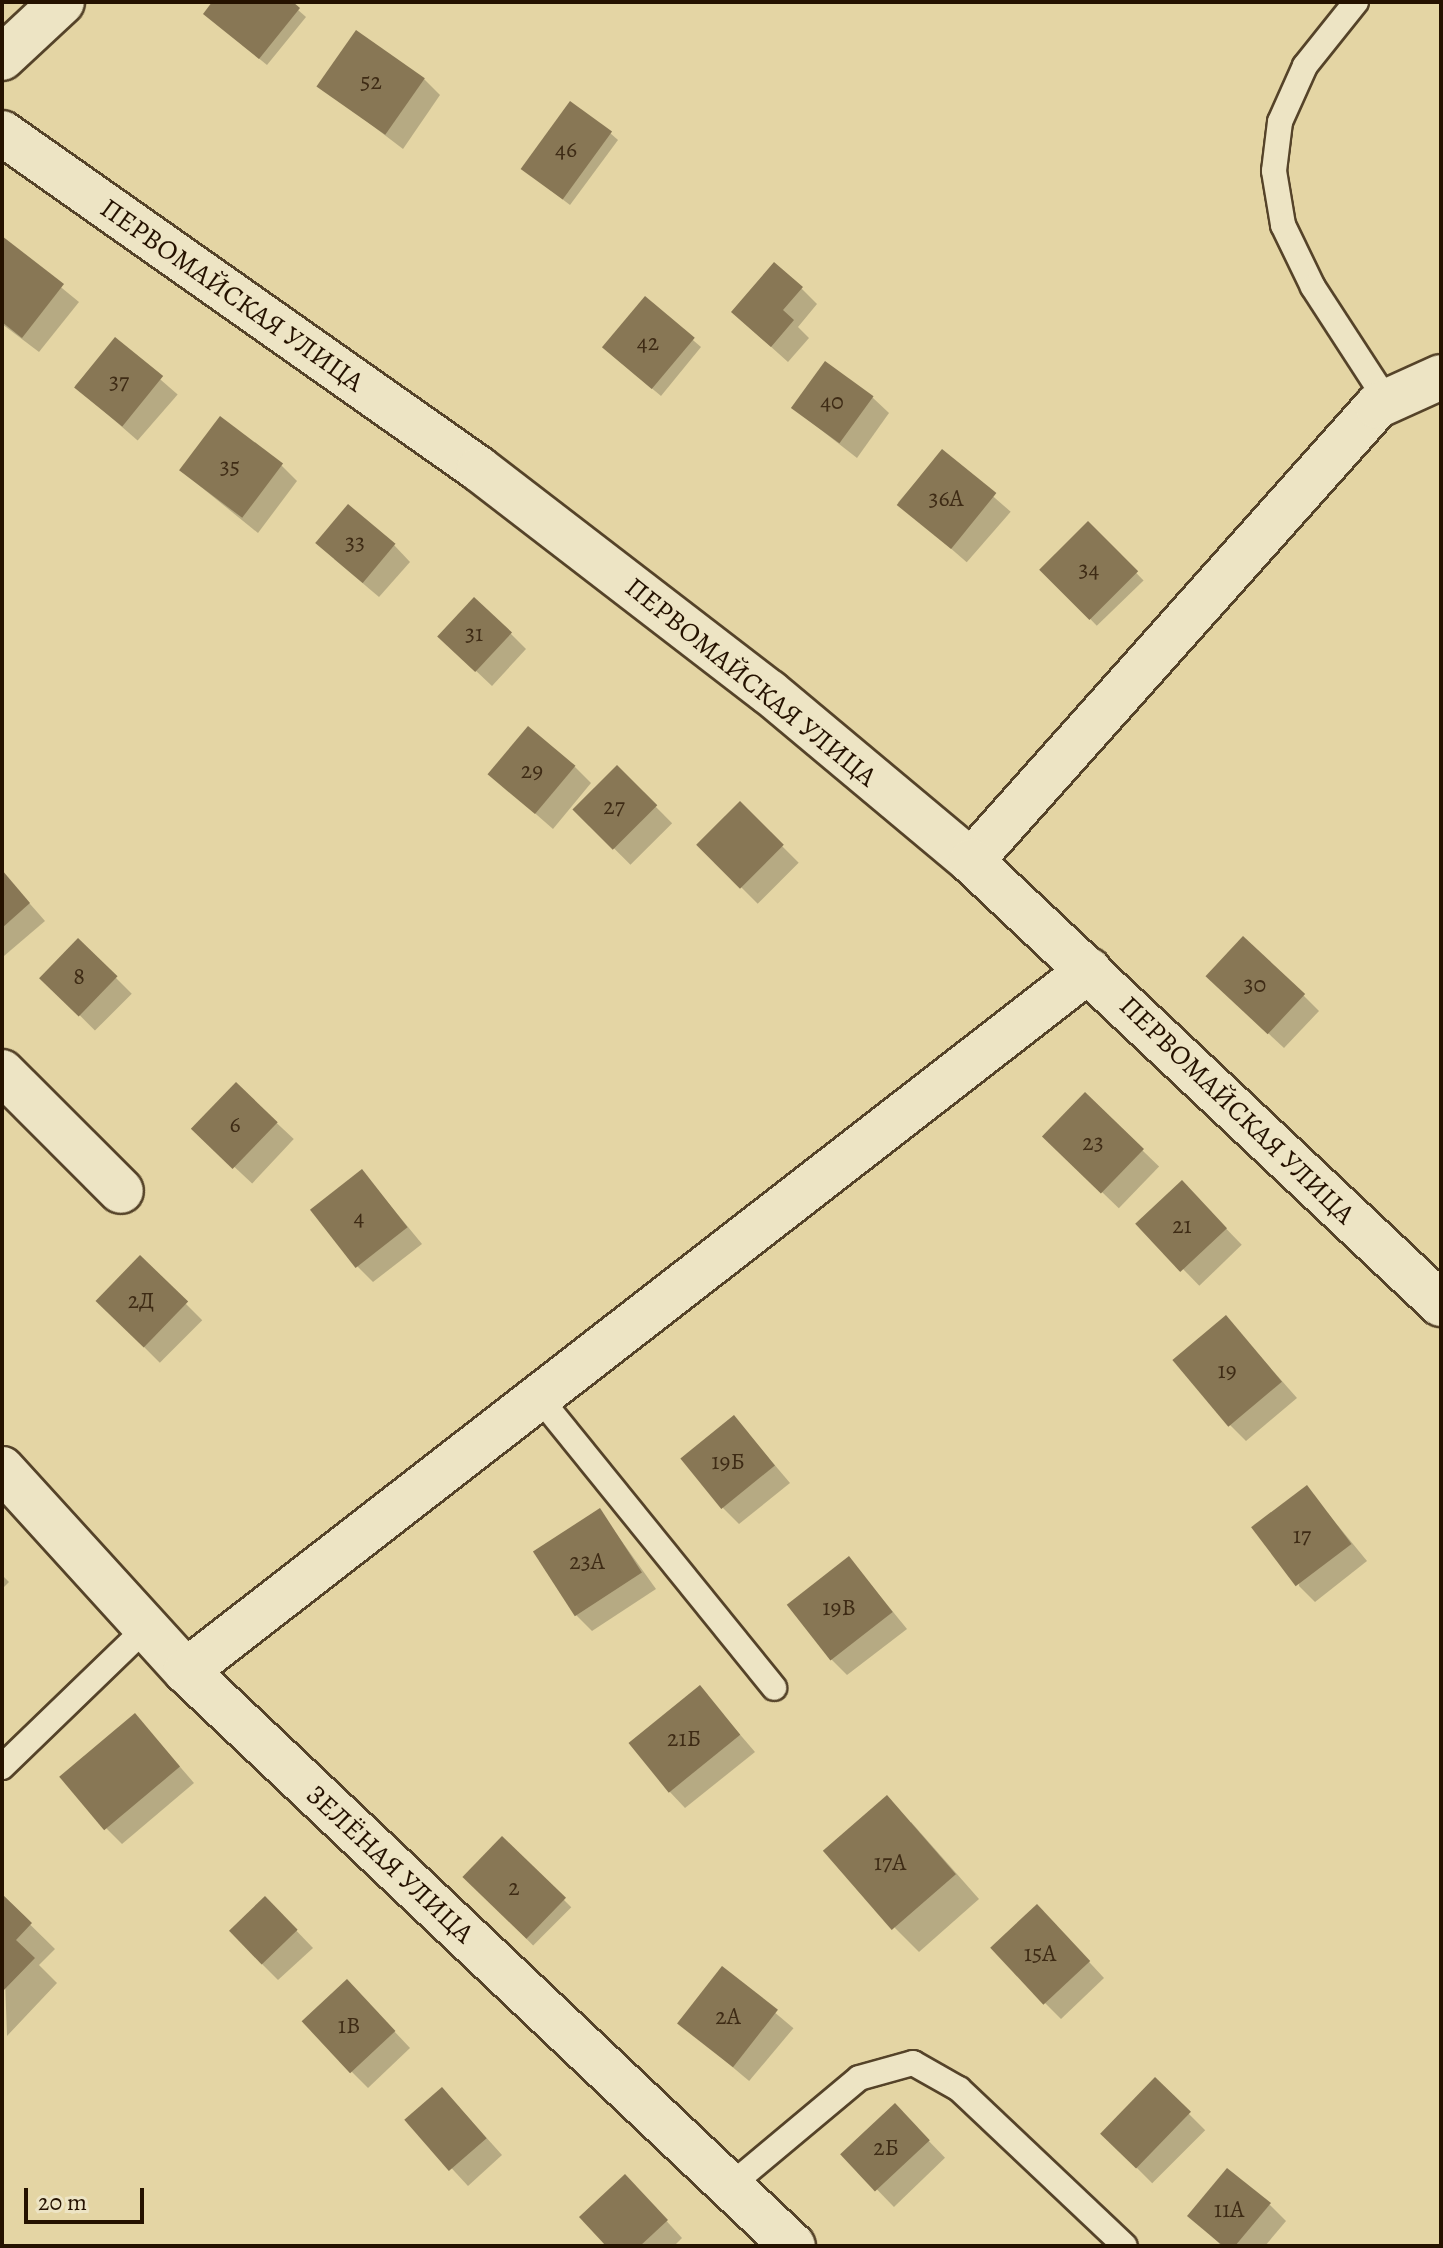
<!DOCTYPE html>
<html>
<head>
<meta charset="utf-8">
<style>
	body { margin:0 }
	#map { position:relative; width:1443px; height:2248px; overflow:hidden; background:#e4d5a4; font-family:Alegreya,serif }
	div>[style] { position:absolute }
	.shadow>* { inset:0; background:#0003; transform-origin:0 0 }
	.building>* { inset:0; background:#875; transform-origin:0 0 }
	.roads { filter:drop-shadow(2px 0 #554329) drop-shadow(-2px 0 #554329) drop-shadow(0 2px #554329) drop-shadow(0 -2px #554329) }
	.lane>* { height:24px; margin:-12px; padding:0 12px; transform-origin:12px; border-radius:12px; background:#ede4c4 }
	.street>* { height:44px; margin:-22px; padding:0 22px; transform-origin:22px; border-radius:22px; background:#ede4c4 }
	.secondary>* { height:44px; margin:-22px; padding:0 22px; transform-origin:22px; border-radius:22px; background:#ede4c4 }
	span { translate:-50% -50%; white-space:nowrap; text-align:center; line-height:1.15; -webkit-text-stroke:6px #ede4c4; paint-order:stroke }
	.number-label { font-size:24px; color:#3e2b15 }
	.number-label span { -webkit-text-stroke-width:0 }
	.street-label { font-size:28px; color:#251200 }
	.frame { position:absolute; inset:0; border:4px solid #251200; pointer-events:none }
	.scale { position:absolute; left:24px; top:2188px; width:120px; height:36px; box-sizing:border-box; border:4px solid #251200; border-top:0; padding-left:10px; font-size:24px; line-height:28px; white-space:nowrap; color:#251200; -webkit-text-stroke:6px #ede4c4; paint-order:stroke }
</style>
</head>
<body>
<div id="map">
	<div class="shadow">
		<i style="clip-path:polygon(215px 2px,289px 2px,306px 17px,267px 65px,213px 21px)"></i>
		<i style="clip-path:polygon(424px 79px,440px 95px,403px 149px,319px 85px)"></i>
		<i style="clip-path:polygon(610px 133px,618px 140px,570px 205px,523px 169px)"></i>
		<i style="clip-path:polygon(2px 239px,79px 302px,39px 352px,2px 324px)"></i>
		<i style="clip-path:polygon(801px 288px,817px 304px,798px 327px,809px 338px,788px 362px,750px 328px)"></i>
		<i style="clip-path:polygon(645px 299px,701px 347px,661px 396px,612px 355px)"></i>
		<i style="left:115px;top:340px;width:83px;height:61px;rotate:41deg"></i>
		<i style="clip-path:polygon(872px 397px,889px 413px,857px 458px,793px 408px)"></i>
		<i style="left:942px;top:452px;width:91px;height:67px;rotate:41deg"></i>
		<i style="clip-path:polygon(281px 465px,297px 481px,258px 533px,180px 470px)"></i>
		<i style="left:1088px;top:523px;width:80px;height:65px;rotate:46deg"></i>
		<i style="clip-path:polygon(394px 545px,410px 562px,379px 597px,334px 559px)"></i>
		<i style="clip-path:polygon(510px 633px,526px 649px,492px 686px,456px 652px)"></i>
		<i style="clip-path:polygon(575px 767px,591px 783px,553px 829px,491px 775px)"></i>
		<i style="left:617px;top:768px;width:78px;height:59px;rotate:45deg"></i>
		<i style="left:740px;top:804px;width:83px;height:58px;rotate:45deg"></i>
		<i style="clip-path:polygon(2px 872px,45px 921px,4px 956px,2px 954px)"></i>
		<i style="left:78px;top:940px;width:76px;height:52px;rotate:45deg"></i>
		<i style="clip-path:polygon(1224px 992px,1303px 995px,1319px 1011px,1284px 1048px)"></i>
		<i style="left:236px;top:1085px;width:79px;height:61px;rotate:43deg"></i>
		<i style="left:1085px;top:1095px;width:103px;height:58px;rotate:44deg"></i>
		<i style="clip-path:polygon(362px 1171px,422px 1244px,373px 1282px,357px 1266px)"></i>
		<i style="left:1182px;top:1183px;width:86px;height:59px;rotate:46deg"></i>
		<i style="left:140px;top:1258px;width:88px;height:60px;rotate:45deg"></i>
		<i style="clip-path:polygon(1226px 1318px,1297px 1398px,1246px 1441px,1230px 1425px)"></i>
		<i style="clip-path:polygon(734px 1417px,790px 1483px,739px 1524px,723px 1508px)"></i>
		<i style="clip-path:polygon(1307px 1488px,1367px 1561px,1315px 1602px,1299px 1586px)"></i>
		<i style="clip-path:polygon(600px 1511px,656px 1589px,592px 1631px,575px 1614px)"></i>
		<i style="clip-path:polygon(849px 1558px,907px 1629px,847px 1675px,831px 1659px)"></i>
		<i style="clip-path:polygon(2px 1575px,9px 1582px,2px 1589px)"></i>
		<i style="clip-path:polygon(700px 1688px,755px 1752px,685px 1808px,669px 1791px)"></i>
		<i style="clip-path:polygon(150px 1732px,194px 1783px,122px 1844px,106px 1828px)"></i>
		<i style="clip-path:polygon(911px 1822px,979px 1899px,919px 1952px,895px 1928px)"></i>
		<i style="left:502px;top:1838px;width:98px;height:54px;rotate:45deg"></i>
		<i style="clip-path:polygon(2px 1897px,55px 1949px,39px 1965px,57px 1983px,7px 2036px)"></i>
		<i style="clip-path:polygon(265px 1898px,313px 1948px,278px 1980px,262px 1964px)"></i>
		<i style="clip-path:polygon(1053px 1923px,1104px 1978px,1061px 2019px,1045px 2003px)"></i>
		<i style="left:723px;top:1969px;width:92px;height:69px;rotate:40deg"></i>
		<i style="clip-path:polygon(363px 1998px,410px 2048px,368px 2088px,352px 2072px)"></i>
		<i style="left:1155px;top:2080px;width:71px;height:75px;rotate:45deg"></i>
		<i style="clip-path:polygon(458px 2106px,502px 2155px,468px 2186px,408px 2121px)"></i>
		<i style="left:895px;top:2106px;width:72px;height:71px;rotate:46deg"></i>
		<i style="clip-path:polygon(641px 2193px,682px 2238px,674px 2246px,609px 2246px)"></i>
		<i style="clip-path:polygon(1270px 2205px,1286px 2221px,1265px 2246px,1222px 2246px,1190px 2216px)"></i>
	</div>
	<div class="building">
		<i style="clip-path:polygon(212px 2px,293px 2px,300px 8px,259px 59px,203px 14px)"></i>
		<i style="left:356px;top:30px;width:84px;height:69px;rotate:35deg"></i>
		<i style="left:570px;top:101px;width:52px;height:84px;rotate:36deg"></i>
		<i style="clip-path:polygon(2px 236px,64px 284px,22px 338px,2px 322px)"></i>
		<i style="clip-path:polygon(774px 262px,803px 287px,783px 310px,794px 320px,771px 347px,731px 312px)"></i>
		<i style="left:645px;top:296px;width:65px;height:67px;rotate:40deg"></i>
		<i style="left:115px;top:337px;width:62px;height:65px;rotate:39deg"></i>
		<i style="left:825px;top:361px;width:60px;height:58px;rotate:36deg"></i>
		<i style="left:220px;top:416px;width:79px;height:68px;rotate:37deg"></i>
		<i style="left:942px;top:449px;width:70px;height:72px;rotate:39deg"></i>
		<i style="left:348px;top:504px;width:62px;height:51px;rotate:40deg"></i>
		<i style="left:1088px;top:521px;width:71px;height:69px;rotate:45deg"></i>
		<i style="left:474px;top:597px;width:52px;height:54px;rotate:43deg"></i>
		<i style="left:528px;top:726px;width:62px;height:63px;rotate:40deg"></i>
		<i style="left:617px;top:765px;width:57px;height:63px;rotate:45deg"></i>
		<i style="left:740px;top:801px;width:62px;height:62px;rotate:45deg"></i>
		<i style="clip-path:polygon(2px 870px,30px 903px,2px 928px)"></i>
		<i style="left:1243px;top:936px;width:85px;height:55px;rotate:43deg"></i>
		<i style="left:78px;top:938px;width:55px;height:56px;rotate:44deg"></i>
		<i style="left:236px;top:1082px;width:58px;height:65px;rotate:44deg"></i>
		<i style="left:1085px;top:1092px;width:82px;height:62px;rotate:44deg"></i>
		<i style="left:362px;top:1169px;width:74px;height:66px;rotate:52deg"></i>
		<i style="left:1182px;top:1180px;width:66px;height:64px;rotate:47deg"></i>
		<i style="left:140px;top:1255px;width:67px;height:64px;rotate:44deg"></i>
		<i style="left:1226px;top:1315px;width:87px;height:70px;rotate:50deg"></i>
		<i style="left:734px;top:1415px;width:65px;height:69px;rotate:51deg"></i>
		<i style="left:1307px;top:1485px;width:74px;height:70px;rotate:53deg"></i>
		<i style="left:600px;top:1508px;width:77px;height:80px;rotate:57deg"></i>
		<i style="left:849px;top:1556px;width:71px;height:79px;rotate:52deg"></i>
		<i style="left:700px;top:1685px;width:64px;height:92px;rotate:51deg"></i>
		<i style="left:135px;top:1713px;width:70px;height:99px;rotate:50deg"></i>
		<i style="left:887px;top:1795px;width:105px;height:85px;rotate:49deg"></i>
		<i style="left:502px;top:1836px;width:89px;height:57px;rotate:44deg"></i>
		<i style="clip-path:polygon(2px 1894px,32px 1923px,16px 1940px,35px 1958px,2px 1992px)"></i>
		<i style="left:265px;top:1896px;width:47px;height:50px;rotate:46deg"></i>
		<i style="left:1037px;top:1904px;width:78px;height:64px;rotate:47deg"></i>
		<i style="left:722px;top:1966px;width:71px;height:73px;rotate:38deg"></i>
		<i style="left:347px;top:1979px;width:71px;height:62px;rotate:47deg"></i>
		<i style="left:1155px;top:2077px;width:50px;height:79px;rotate:44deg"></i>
		<i style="left:442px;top:2087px;width:68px;height:50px;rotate:49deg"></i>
		<i style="left:895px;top:2103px;width:51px;height:75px;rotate:47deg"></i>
		<i style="clip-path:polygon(1227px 2168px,1271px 2203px,1235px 2246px,1223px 2246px,1187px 2216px)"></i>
		<i style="clip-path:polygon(625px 2174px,668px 2220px,640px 2246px,606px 2246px,579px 2217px)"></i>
	</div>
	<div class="roads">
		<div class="lane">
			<i style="left:1356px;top:2px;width:82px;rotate:128.6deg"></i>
			<i style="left:1305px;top:66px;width:61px;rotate:114.1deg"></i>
			<i style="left:1280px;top:122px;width:49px;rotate:97deg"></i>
			<i style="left:1274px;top:171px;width:55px;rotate:80.5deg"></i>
			<i style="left:1283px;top:225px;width:69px;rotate:64.2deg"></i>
			<i style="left:1313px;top:287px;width:136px;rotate:57deg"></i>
			<i style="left:542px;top:1401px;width:369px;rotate:51deg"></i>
			<i style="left:2px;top:1767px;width:202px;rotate:-44deg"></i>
			<i style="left:730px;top:2186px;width:168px;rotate:-39.9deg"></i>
			<i style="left:859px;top:2078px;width:56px;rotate:-15.5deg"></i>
			<i style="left:913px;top:2063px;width:53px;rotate:29.5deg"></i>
			<i style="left:959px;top:2089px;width:228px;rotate:43.4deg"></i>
		</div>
		<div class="street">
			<i style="left:2px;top:58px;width:82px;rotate:-43deg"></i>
			<i style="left:971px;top:861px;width:610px;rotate:-48.26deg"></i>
			<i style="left:1377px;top:406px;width:70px;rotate:-24.4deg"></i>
			<i style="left:2px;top:1072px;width:168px;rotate:45deg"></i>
			<i style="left:2px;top:1469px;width:273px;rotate:47.7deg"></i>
			<i style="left:186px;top:1671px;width:836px;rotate:43.45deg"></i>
			<i style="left:186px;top:1671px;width:1143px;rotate:-37.82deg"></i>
		</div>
		<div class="secondary">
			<i style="left:2px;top:133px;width:583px;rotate:35.16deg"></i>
			<i style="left:479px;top:469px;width:366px;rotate:37.6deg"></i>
			<i style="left:769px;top:692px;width:263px;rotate:39.9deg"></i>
			<i style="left:971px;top:861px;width:646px;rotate:43.31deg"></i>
		</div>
	</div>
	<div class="number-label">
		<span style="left:371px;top:82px">52</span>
		<span style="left:566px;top:150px">46</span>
		<span style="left:648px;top:343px">42</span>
		<span style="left:119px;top:382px">37</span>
		<span style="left:832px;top:402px">40</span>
		<span style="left:230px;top:467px">35</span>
		<span style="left:946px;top:499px">36А</span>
		<span style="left:355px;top:543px">33</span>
		<span style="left:1089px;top:570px">34</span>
		<span style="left:474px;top:634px">31</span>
		<span style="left:532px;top:771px">29</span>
		<span style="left:614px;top:807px">27</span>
		<span style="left:79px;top:977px">8</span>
		<span style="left:1255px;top:985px">30</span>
		<span style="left:235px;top:1125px">6</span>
		<span style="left:1093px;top:1143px">23</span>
		<span style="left:359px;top:1218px">4</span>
		<span style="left:1182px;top:1226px">21</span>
		<span style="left:141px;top:1301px">2Д</span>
		<span style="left:1227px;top:1371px">19</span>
		<span style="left:728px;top:1462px">19Б</span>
		<span style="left:1302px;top:1536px">17</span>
		<span style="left:587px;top:1562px">23А</span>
		<span style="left:839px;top:1608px">19В</span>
		<span style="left:684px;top:1739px">21Б</span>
		<span style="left:890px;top:1863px">17А</span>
		<span style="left:514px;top:1888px">2</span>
		<span style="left:1040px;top:1954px">15А</span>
		<span style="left:728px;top:2017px">2А</span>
		<span style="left:349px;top:2026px">1В</span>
		<span style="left:886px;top:2148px">2Б</span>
		<span style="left:1229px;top:2210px">11А</span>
	</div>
	<div class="street-label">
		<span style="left:232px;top:295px;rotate:35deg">ПЕРВОМАЙСКАЯ УЛИЦА</span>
		<span style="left:751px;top:682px;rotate:39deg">ПЕРВОМАЙСКАЯ УЛИЦА</span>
		<span style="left:1237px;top:1110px;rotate:44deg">ПЕРВОМАЙСКАЯ УЛИЦА</span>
		<span style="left:390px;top:1864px;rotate:43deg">ЗЕЛЁНАЯ УЛИЦА</span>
	</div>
	<div class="frame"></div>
	<div class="scale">20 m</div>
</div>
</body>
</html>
